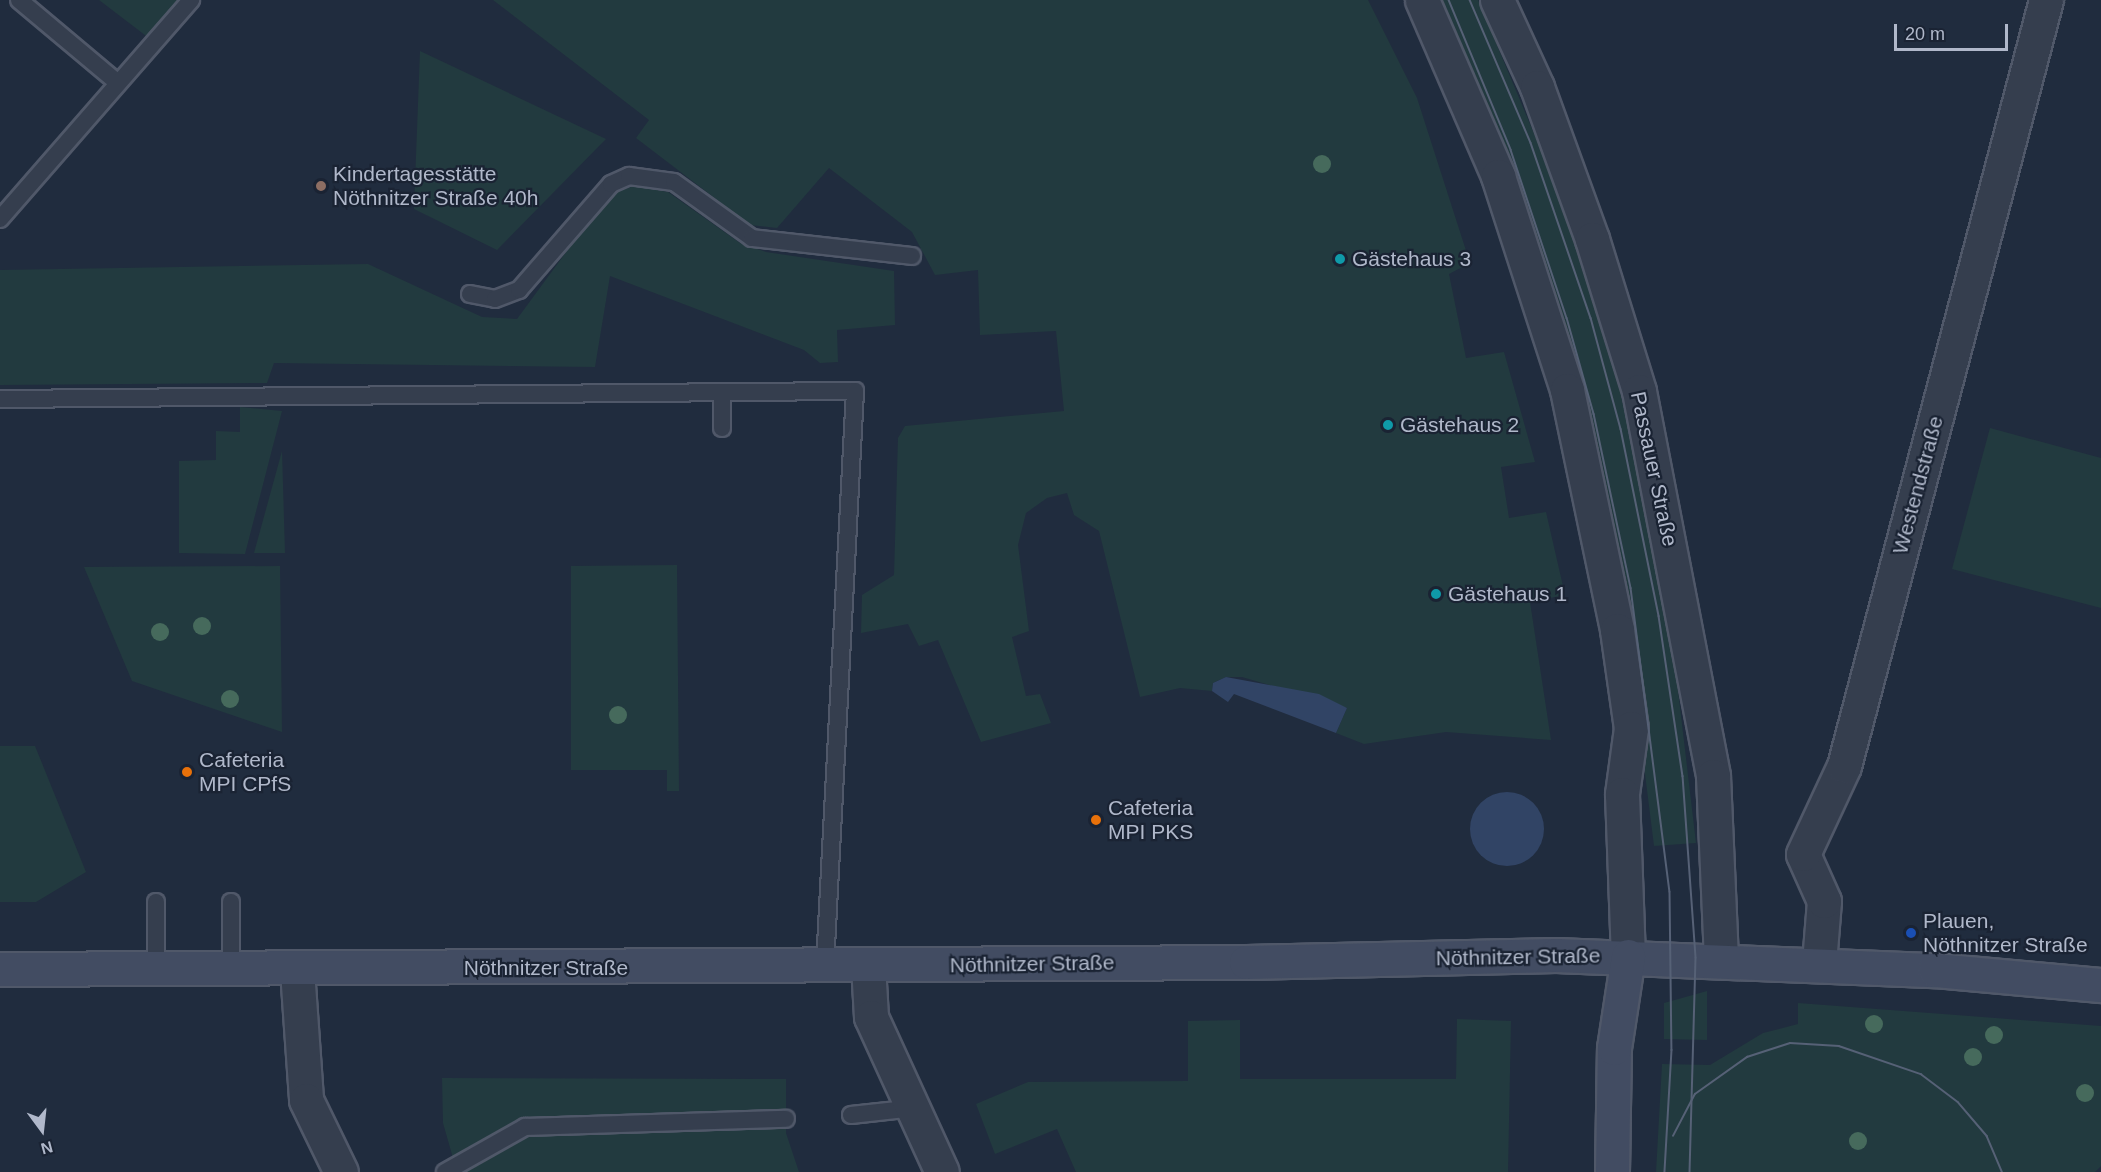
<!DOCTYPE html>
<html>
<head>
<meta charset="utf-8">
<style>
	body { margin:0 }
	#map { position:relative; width:2101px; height:1172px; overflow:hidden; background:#202c3e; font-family:Helvetica,sans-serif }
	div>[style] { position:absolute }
	.green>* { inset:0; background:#223a3f }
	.water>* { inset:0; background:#314465 }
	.round { border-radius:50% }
	.roads { filter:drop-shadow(2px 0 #505869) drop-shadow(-2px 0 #505869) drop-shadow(0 2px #505869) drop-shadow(0 -2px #505869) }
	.lane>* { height:16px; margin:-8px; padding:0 8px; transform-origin:8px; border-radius:8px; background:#353e4e }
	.street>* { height:33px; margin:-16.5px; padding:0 16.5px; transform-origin:16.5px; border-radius:16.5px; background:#353e4e }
	.secondary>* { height:33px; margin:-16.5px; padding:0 16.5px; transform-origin:16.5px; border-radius:16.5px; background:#424c62 }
	.tram>* { height:1.5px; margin:-0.75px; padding:0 0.75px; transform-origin:0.75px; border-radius:0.75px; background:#566176 }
	.trees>* { width:18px; height:18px; margin:-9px; border-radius:50%; background:#466a5c }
	.dots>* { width:16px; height:16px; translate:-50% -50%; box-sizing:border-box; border:3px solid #1a2333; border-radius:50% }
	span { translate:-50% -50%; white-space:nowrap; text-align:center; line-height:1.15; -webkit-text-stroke:4.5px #1a2333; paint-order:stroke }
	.poi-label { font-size:21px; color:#b0b8ca }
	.left { translate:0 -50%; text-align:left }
	.street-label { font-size:21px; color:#b0b8ca }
	.north { position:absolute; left:12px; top:1100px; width:60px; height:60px; -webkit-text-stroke:4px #1a2333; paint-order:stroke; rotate:165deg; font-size:16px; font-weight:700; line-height:24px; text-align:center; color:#b0b8ca }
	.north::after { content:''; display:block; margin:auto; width:21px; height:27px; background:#b0b8ca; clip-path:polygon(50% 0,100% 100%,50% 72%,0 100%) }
	.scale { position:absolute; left:1894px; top:24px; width:114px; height:27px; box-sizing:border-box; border:3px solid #b0b8ca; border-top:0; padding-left:8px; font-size:18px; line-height:21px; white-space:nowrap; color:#b0b8ca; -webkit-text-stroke:4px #1a2333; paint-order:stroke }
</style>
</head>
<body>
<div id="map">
	<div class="green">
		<i style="clip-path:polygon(99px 0,186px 0,154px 42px)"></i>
		<i style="clip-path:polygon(493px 0,1368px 0,1417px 98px,1470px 263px,1449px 274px,1466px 358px,1504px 352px,1535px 462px,1501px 467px,1509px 518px,1546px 512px,1565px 595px,1530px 602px,1551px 740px,1446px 732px,1364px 744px,1336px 733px,1347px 708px,1242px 677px,1226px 677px,1213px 683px,1212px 691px,1180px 688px,1140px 697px,1099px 531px,1074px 515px,1067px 493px,1047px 498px,1026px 513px,1018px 545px,1029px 631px,1012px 637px,1026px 696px,1040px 694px,1051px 723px,981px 742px,938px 640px,919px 646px,908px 624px,861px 633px,862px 595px,894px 575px,898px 438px,905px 426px,1064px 411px,1056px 331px,980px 335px,978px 270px,935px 275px,912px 232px,829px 168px,777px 228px,750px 225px,636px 138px,649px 120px)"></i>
		<i style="clip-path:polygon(1431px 0,1478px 0,1551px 174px,1589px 283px,1620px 391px,1670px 622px,1696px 843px,1654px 846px,1625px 614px)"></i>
		<i style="clip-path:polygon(420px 51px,606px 139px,497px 250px,414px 209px)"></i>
		<i style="clip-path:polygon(634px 186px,668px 192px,740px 243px,766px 252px,894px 271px,895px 325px,837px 330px,838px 362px,820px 363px,804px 350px,610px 276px,595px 367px,274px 363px,267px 383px,0 385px,0 270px,368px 264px,482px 317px,517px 319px,608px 195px)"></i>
		<i style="clip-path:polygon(240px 407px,282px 411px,245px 554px,179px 553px,179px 461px,216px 460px,216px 431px,240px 432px)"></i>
		<i style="clip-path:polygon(1990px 428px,2101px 458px,2101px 608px,1952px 569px)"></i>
		<i style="clip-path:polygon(282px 451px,285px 553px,254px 553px)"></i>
		<i style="clip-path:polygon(677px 565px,679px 791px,667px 791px,667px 770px,571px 770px,571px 566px)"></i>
		<i style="clip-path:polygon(280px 566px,282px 732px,132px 681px,84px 567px)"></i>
		<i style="clip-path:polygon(0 746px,35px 746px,86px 872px,36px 902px,0 902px)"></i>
		<i style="clip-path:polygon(1707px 991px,1707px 1040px,1664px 1039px,1664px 1003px)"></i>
		<i style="clip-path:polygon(1798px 1003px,2101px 1026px,2101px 1166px,2095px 1172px,1656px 1172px,1662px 1064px,1710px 1065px,1763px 1033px,1798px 1024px)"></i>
		<i style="clip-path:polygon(1457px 1019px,1511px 1021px,1508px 1172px,1076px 1172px,1057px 1129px,995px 1154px,976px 1104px,1028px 1082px,1188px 1081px,1188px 1021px,1240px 1020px,1240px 1079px,1456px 1079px)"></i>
		<i style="clip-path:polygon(442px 1078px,786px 1079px,786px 1133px,799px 1172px,457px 1172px,443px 1123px)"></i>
	</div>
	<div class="water">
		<i style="clip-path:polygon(1226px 677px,1319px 694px,1347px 708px,1336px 733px,1234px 694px,1228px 702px,1212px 691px,1213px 683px)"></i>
		<i class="round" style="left:1470px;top:792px;width:74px;height:74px"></i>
	</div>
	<div class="roads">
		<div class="lane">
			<i style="left:19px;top:0;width:129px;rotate:40deg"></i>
			<i style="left:0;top:219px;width:291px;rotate:-48.9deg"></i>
			<i style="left:470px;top:294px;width:25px;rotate:11deg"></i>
			<i style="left:495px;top:299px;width:26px;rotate:-21deg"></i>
			<i style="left:519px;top:290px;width:140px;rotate:-49deg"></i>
			<i style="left:611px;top:184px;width:20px;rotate:-24deg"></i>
			<i style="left:629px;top:176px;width:45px;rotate:7.6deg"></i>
			<i style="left:674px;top:182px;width:96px;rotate:35.7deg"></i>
			<i style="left:752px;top:238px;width:161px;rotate:6.4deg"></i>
			<i style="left:722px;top:392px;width:36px;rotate:90deg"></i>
			<i style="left:0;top:399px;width:855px;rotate:-0.54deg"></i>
			<i style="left:855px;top:391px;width:575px;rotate:92.99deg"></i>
			<i style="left:156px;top:902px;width:68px;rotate:90deg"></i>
			<i style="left:231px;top:902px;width:68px;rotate:90deg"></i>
			<i style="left:851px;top:1115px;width:63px;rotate:-6.3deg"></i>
			<i style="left:445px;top:1172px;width:92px;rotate:-29.4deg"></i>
			<i style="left:525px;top:1127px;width:261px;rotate:-1.8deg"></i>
		</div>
		<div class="street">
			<i style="left:1422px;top:0;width:192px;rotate:66.6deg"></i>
			<i style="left:1498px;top:176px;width:225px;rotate:72.1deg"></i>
			<i style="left:1567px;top:390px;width:245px;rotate:78.2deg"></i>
			<i style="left:1617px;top:630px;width:99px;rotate:81.9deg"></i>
			<i style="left:1631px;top:728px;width:67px;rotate:97.8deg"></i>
			<i style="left:1622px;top:794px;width:162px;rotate:87.9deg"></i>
			<i style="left:1497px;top:0;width:96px;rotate:65.3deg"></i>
			<i style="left:1537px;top:87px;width:162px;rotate:70.1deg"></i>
			<i style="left:1592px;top:239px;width:159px;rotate:72.8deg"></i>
			<i style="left:1639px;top:391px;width:392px;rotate:79.1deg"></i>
			<i style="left:1713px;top:776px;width:184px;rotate:87.5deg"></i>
			<i style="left:1819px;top:963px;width:62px;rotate:-85.4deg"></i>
			<i style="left:1824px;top:901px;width:51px;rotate:-114.1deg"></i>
			<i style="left:1803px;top:854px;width:97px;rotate:-65deg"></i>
			<i style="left:1844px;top:766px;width:792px;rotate:-75.23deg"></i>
			<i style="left:868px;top:965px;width:52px;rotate:86.7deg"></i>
			<i style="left:871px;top:1017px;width:170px;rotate:65.4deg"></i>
			<i style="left:297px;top:970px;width:130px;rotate:86deg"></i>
			<i style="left:306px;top:1100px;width:80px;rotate:64.1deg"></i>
		</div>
		<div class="secondary">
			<i style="left:0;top:969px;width:1246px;rotate:-0.32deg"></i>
			<i style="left:1246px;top:962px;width:310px;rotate:-1.3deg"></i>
			<i style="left:1556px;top:955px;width:379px;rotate:2.3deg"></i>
			<i style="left:1935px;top:970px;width:167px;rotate:5.2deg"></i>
			<i style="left:1612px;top:1172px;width:124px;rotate:-89.1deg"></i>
			<i style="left:1614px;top:1048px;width:93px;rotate:-81.3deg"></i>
		</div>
	</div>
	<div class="tram">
		<i style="left:1449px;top:0;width:162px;rotate:67.5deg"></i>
		<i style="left:1511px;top:150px;width:177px;rotate:71.6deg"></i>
		<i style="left:1567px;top:318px;width:100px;rotate:74.3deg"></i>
		<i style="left:1594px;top:414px;width:178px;rotate:78deg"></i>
		<i style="left:1631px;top:588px;width:306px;rotate:82.7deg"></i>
		<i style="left:1670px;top:892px;width:158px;rotate:89.3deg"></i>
		<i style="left:1672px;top:1050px;width:122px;rotate:93.3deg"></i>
		<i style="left:1470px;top:0;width:155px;rotate:66.9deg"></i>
		<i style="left:1531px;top:143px;width:185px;rotate:71.1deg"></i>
		<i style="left:1591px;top:318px;width:115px;rotate:74.9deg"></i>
		<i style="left:1621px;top:429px;width:191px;rotate:78.5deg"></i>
		<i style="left:1659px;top:616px;width:162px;rotate:81.5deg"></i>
		<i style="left:1683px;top:776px;width:182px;rotate:85.9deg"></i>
		<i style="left:1696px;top:958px;width:214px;rotate:91.6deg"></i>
		<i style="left:1673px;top:1136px;width:47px;rotate:-62.4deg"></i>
		<i style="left:1695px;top:1094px;width:64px;rotate:-35.4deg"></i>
		<i style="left:1747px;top:1057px;width:45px;rotate:-18deg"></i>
		<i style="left:1790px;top:1043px;width:49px;rotate:3.5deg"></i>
		<i style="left:1839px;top:1046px;width:87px;rotate:18.9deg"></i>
		<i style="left:1921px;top:1074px;width:46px;rotate:37.1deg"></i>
		<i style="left:1958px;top:1102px;width:45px;rotate:49.5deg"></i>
		<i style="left:1987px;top:1136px;width:39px;rotate:67deg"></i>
	</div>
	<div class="trees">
		<i style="left:1322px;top:164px"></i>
		<i style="left:202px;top:626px"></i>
		<i style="left:160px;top:632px"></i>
		<i style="left:230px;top:699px"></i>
		<i style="left:618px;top:715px"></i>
		<i style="left:1874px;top:1024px"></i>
		<i style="left:1994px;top:1035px"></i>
		<i style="left:1973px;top:1057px"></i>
		<i style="left:2085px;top:1093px"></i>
		<i style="left:1858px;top:1141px"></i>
	</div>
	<div class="dots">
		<i style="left:321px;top:186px;background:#8d6e63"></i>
		<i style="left:1340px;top:259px;background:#0f9aa8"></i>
		<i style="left:1388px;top:425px;background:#0f9aa8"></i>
		<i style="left:1436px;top:594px;background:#0f9aa8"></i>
		<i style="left:187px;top:772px;background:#e8710a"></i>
		<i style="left:1096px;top:820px;background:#e8710a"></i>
		<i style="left:1911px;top:933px;background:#1a4fb4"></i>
	</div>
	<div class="poi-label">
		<span class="left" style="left:333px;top:186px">Kindertagesstätte<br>Nöthnitzer Straße 40h</span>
		<span class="left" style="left:1352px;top:259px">Gästehaus 3</span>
		<span class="left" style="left:1400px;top:425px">Gästehaus 2</span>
		<span class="left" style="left:1448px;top:594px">Gästehaus 1</span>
		<span class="left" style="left:199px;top:772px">Cafeteria<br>MPI CPfS</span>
		<span class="left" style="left:1108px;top:820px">Cafeteria<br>MPI PKS</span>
		<span class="left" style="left:1923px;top:933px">Plauen,<br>Nöthnitzer Straße</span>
	</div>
	<div class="street-label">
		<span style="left:1654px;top:469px;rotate:78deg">Passauer Straße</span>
		<span style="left:1918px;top:485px;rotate:-75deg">Westendstraße</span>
		<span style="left:1518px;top:957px;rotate:-1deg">Nöthnitzer Straße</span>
		<span style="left:1032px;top:964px;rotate:-1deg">Nöthnitzer Straße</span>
		<span style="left:546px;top:968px">Nöthnitzer Straße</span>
	</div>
	<div class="north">N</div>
	<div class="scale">20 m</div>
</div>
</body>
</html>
